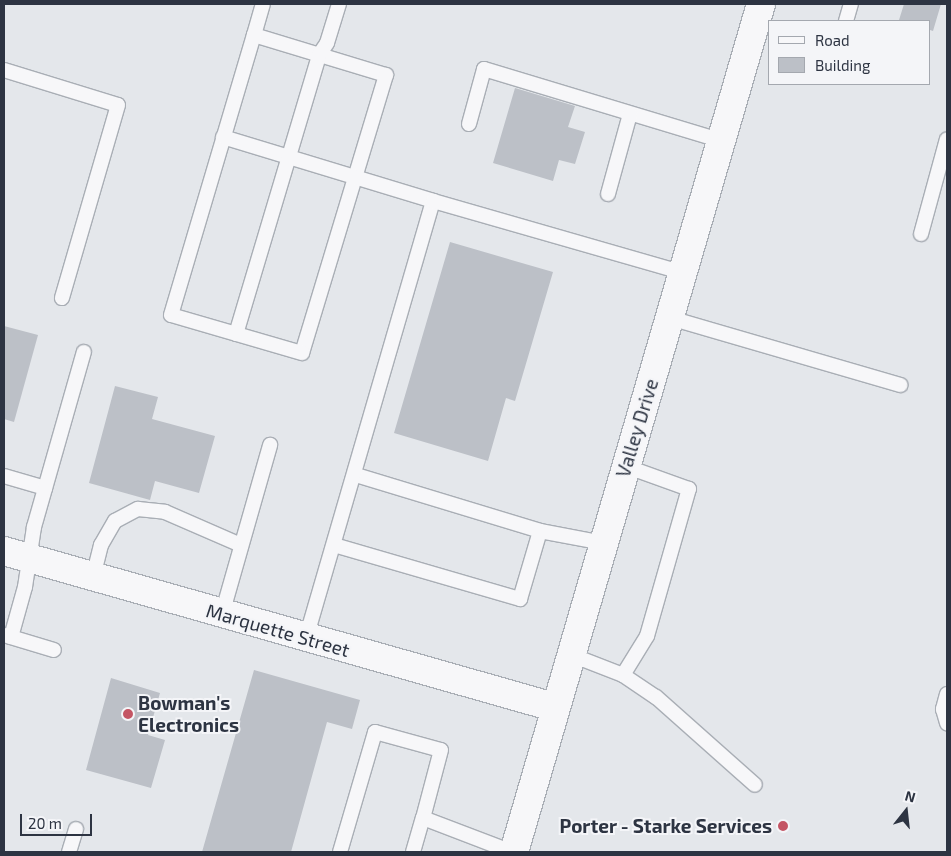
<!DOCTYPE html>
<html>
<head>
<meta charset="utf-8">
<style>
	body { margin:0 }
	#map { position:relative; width:951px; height:856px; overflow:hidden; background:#e4e7eb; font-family:"Exo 2",sans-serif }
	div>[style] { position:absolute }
	.building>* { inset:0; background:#bcc0c7 }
	.roads { filter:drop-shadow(1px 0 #a9aeb5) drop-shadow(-1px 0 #a9aeb5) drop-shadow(0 1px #a9aeb5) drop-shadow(0 -1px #a9aeb5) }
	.lane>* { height:14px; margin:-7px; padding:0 7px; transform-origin:7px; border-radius:7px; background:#f7f7f9 }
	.street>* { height:28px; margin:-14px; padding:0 14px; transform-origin:14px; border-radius:14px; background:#f7f7f9 }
	.dots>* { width:14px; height:14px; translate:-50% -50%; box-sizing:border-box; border:2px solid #f4f5f8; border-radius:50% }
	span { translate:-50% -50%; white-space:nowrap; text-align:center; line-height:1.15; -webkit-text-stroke:4px #f4f5f8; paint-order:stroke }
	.street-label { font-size:19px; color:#2d3442 }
	.poi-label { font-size:19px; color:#2d3442; font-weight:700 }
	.left { translate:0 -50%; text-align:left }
	.right { translate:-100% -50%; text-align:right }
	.frame { position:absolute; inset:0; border:5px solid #2d3442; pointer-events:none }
	.legend { position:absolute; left:768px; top:20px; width:162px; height:65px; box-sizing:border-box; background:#f4f5f8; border:1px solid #a4a8af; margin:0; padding:6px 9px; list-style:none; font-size:15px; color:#2d3442 }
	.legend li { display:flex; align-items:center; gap:10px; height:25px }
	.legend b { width:25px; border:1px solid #a4a8af }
	.north { position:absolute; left:881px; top:786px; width:50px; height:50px; -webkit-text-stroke:4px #f4f5f8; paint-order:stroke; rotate:16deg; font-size:14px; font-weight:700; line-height:20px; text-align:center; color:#2d3442 }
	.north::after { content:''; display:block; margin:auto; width:18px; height:22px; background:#2d3442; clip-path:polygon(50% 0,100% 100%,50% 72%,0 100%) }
	.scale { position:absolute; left:20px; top:814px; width:72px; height:22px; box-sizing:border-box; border:2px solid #2d3442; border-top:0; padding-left:6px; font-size:15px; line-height:18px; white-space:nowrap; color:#2d3442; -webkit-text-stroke:4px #f4f5f8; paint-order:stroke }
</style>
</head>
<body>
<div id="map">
	<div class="building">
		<i style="clip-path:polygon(904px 4px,941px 4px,933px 31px,930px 30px,930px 21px,899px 20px)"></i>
		<i style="clip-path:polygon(515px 88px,575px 106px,568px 127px,585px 132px,575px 164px,559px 160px,553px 181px,493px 163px)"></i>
		<i style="clip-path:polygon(450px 242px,553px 272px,515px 401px,506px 398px,488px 461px,394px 433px)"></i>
		<i style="clip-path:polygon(4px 326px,38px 335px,14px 422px,4px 419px)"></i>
		<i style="clip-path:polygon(115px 386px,158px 397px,152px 419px,215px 436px,199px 493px,155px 481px,150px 500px,89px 483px)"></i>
		<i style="clip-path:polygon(254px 670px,360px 700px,352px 729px,327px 722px,291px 852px,202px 852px)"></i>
		<i style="clip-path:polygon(111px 678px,160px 693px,148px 735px,165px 740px,151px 788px,86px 770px)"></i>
	</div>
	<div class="roads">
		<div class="lane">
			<i style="left:846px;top:21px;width:18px;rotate:-74deg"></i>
			<i style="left:254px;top:35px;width:138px;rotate:16.9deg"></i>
			<i style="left:386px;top:75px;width:290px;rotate:106.8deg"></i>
			<i style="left:302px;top:353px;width:136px;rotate:-163.8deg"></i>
			<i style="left:171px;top:315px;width:292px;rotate:-73.5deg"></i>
			<i style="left:254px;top:35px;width:32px;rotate:-74deg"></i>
			<i style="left:4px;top:70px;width:119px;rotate:17.1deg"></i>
			<i style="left:118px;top:105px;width:201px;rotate:106.2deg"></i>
			<i style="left:469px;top:124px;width:57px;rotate:-74.7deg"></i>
			<i style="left:484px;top:69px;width:249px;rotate:16.8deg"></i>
			<i style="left:223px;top:137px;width:220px;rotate:16.9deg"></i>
			<i style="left:608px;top:194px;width:83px;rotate:-74.6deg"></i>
			<i style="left:921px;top:234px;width:98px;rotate:-74.7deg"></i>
			<i style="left:670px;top:318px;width:240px;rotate:16.2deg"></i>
			<i style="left:236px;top:334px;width:291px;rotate:-73.4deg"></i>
			<i style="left:319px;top:55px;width:14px;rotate:-56deg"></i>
			<i style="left:327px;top:43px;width:41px;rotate:-72.9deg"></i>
			<i style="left:356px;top:475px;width:192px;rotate:16.9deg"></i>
			<i style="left:540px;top:531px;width:64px;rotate:10.8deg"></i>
			<i style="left:4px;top:476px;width:43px;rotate:16.3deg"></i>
			<i style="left:334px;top:545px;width:194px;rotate:16.2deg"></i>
			<i style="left:520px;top:599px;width:71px;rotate:-73.6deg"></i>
			<i style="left:93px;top:577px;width:33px;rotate:-76deg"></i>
			<i style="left:101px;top:545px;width:28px;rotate:-60deg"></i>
			<i style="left:115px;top:521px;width:26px;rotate:-28deg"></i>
			<i style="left:138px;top:509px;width:27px;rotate:6deg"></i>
			<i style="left:165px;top:512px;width:83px;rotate:23.5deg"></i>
			<i style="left:222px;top:614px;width:176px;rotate:-74.1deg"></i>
			<i style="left:4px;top:635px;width:52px;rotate:16.7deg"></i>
			<i style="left:11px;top:637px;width:52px;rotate:-74.4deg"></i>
			<i style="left:25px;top:587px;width:61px;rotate:-81.5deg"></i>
			<i style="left:34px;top:527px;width:182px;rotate:-74.1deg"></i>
			<i style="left:306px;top:638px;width:455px;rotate:-73.8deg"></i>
			<i style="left:433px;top:201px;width:261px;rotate:16deg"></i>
			<i style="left:569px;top:654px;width:58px;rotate:21.3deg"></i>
			<i style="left:623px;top:675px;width:46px;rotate:-58.4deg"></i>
			<i style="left:647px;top:636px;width:153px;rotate:-74.1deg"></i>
			<i style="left:689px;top:489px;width:68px;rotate:-160.2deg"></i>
			<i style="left:623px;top:675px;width:40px;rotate:34deg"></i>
			<i style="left:656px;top:697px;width:132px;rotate:41.6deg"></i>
			<i style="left:947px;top:694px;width:16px;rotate:105deg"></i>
			<i style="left:943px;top:709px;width:15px;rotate:74deg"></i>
			<i style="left:69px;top:852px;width:24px;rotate:-73deg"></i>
			<i style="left:340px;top:852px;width:125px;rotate:-73.7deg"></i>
			<i style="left:375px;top:732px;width:68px;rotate:15.3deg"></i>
			<i style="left:441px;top:750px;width:70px;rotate:104.8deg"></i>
			<i style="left:423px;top:818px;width:95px;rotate:20.9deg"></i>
			<i style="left:413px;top:852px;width:35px;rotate:-74deg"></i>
		</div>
		<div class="street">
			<i style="left:4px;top:551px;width:572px;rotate:15.84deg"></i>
			<i style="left:514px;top:852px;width:883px;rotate:-73.76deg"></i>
		</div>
	</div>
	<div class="dots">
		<i style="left:128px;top:714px;background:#c45564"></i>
		<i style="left:783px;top:826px;background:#c45564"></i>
	</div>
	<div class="street-label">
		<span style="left:637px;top:428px;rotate:-73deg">Valley Drive</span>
		<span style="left:278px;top:630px;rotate:16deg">Marquette Street</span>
	</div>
	<div class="poi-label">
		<span class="left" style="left:138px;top:714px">Bowman's<br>Electronics</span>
		<span class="right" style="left:772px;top:826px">Porter - Starke Services</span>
	</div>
	<div class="frame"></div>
	<ul class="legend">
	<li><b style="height:6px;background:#f7f7f9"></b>Road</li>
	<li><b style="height:14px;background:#bcc0c7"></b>Building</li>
	</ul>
	<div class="north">N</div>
	<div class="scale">20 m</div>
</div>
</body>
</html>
